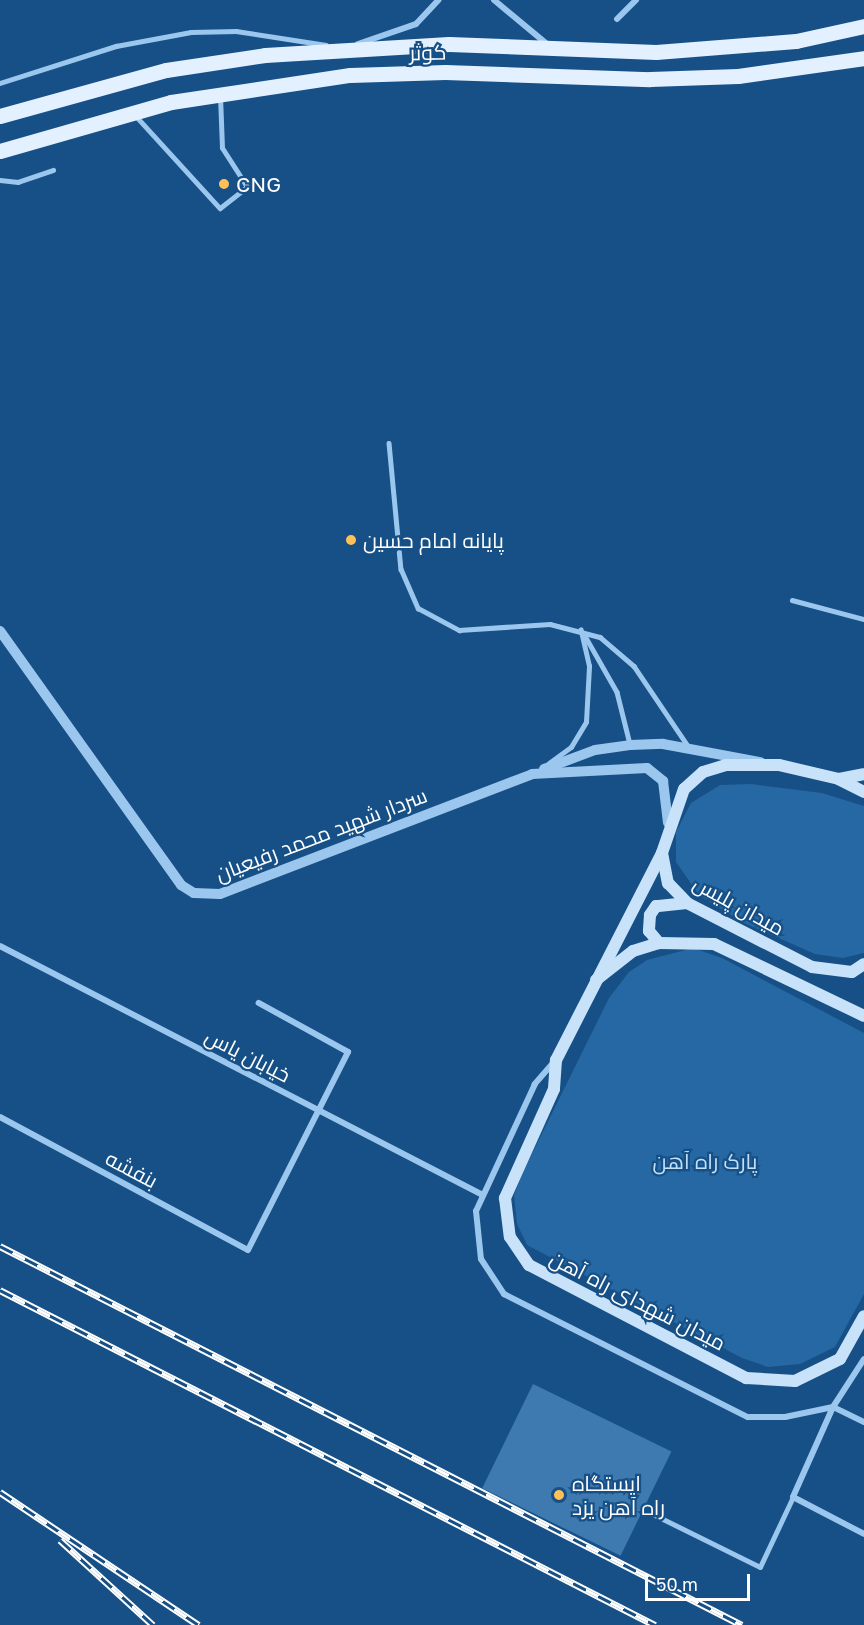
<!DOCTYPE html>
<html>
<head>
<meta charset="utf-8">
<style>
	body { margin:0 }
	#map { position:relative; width:864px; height:1625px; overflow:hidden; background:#165086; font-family:"Golos Text",Cairo,sans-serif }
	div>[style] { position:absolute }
	.green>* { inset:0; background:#2568a3 }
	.building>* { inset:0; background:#3e7ab0; transform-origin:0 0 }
	.service>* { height:4.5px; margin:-2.25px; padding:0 2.25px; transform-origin:2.25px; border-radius:2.25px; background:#9bc7ee }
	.minor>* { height:6px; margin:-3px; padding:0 3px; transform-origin:3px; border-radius:3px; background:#9bc7ee }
	.tertiary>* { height:10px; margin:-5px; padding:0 5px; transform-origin:5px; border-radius:5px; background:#9bc7ee }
	.secondary>* { height:12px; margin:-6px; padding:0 6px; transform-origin:6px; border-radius:6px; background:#c8e2fa }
	.primary>* { height:15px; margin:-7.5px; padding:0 7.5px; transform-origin:7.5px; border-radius:7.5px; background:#e2f0ff }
	.rail>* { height:7px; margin-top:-3.5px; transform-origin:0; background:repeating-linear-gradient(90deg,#165086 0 14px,#fff 0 28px); box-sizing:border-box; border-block:2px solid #fff }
	.dots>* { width:16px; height:16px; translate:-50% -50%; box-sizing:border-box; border:3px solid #165086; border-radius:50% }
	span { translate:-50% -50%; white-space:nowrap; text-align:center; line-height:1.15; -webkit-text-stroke:4.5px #165086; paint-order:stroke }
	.street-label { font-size:21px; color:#fff }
	.poi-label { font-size:21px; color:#fff }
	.left { translate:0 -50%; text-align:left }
	.park-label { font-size:21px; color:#c1e0fa }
	.scale { position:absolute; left:645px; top:1574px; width:105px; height:27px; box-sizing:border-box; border:3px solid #fff; border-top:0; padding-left:8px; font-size:18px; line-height:21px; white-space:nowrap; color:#fff; -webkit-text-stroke:4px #165086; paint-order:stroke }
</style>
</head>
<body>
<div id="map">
	<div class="green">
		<i style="clip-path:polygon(751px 784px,822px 793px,864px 806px,864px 953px,843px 958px,815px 954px,742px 922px,699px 895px,676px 862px,676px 832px,691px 803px,720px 785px)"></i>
		<i style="clip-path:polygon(693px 948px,722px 958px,864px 1033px,864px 1294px,835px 1347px,800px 1364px,768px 1367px,742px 1358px,527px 1245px,517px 1224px,514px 1195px,524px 1170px,609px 998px,629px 972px,647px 960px)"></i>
	</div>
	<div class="building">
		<i style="left:533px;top:1384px;width:154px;height:116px;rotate:26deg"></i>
	</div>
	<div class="service">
		<i style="left:0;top:83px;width:122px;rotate:-17.7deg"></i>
		<i style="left:116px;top:46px;width:76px;rotate:-10.6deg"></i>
		<i style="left:191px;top:32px;width:45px;rotate:-1.3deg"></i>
		<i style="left:236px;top:31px;width:91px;rotate:8.8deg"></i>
		<i style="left:135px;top:115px;width:126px;rotate:47.6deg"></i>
		<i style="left:220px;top:208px;width:34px;rotate:-38deg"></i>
		<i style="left:247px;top:187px;width:46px;rotate:-122.7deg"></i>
		<i style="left:222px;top:148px;width:51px;rotate:-92.2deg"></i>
		<i style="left:0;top:180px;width:18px;rotate:6deg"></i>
		<i style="left:18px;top:182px;width:37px;rotate:-19deg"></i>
		<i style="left:389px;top:443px;width:127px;rotate:84.6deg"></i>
		<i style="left:401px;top:569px;width:43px;rotate:66.4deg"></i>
		<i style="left:418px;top:608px;width:47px;rotate:28.2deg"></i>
		<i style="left:459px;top:630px;width:91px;rotate:-3.8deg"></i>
		<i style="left:550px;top:624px;width:52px;rotate:14.6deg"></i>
		<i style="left:600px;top:637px;width:45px;rotate:40.5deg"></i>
		<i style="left:634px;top:666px;width:97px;rotate:56deg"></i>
		<i style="left:792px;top:600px;width:74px;rotate:14.8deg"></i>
		<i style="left:584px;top:634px;width:67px;rotate:60.4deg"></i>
		<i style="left:617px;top:692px;width:54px;rotate:76deg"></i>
		<i style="left:549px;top:763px;width:27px;rotate:-36deg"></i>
		<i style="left:571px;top:747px;width:29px;rotate:-59deg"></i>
		<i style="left:586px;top:722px;width:56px;rotate:-86.9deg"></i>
		<i style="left:589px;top:666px;width:37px;rotate:-103deg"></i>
		<i style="left:655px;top:1515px;width:117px;rotate:26.3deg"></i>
		<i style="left:760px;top:1567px;width:77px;rotate:-64.8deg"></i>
	</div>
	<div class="minor">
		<i style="left:494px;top:0;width:69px;rotate:39.7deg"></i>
		<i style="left:617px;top:19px;width:27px;rotate:-45deg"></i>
		<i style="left:358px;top:44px;width:61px;rotate:-19deg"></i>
		<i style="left:416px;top:24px;width:33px;rotate:-47deg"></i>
		<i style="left:0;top:946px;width:541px;rotate:27.28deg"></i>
		<i style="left:553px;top:1063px;width:28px;rotate:131deg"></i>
		<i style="left:535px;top:1084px;width:140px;rotate:114.9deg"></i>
		<i style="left:476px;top:1211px;width:48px;rotate:84.1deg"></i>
		<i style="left:481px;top:1259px;width:42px;rotate:56.7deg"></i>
		<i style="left:504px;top:1294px;width:273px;rotate:26.8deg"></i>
		<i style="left:748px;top:1417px;width:37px"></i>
		<i style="left:785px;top:1417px;width:49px;rotate:-11.8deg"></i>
		<i style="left:833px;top:1407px;width:57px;rotate:-57.1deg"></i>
		<i style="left:0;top:1117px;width:281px;rotate:28.2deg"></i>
		<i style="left:248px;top:1250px;width:222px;rotate:-63.2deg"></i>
		<i style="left:348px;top:1052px;width:102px;rotate:-151.2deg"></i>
		<i style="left:864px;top:1422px;width:34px;rotate:-154deg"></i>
		<i style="left:833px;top:1407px;width:98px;rotate:114deg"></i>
		<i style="left:793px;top:1497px;width:80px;rotate:27.5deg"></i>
	</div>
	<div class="tertiary">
		<i style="left:0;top:631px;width:312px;rotate:54.5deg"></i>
		<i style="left:181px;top:885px;width:15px;rotate:32deg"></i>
		<i style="left:194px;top:893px;width:26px;rotate:2deg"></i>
		<i style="left:220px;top:894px;width:334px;rotate:-21deg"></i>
		<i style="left:532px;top:774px;width:115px;rotate:-3deg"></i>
		<i style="left:647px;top:768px;width:21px;rotate:39deg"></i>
		<i style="left:663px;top:781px;width:42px;rotate:83.2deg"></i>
		<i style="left:544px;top:769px;width:54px;rotate:-20.4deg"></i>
		<i style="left:595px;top:750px;width:35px;rotate:-8deg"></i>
		<i style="left:630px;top:745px;width:33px;rotate:-2deg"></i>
		<i style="left:663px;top:744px;width:99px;rotate:10.5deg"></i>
	</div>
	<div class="secondary">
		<i style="left:839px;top:779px;width:25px;rotate:-11deg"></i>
		<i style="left:864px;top:792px;width:28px;rotate:-153deg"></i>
		<i style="left:839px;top:779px;width:62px;rotate:-166.9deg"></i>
		<i style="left:779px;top:765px;width:53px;rotate:180deg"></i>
		<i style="left:726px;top:765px;width:24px;rotate:163deg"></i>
		<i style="left:703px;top:772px;width:25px;rotate:138deg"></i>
		<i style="left:684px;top:789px;width:68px;rotate:109deg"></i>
		<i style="left:662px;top:853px;width:31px;rotate:79deg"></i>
		<i style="left:668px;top:883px;width:28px;rotate:46deg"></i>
		<i style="left:687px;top:903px;width:140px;rotate:27.1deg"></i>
		<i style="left:812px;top:967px;width:40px;rotate:7.1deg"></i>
		<i style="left:852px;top:972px;width:14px;rotate:-34deg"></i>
		<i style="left:662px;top:853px;width:233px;rotate:117.1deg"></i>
		<i style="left:556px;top:1060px;width:29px;rotate:94deg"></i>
		<i style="left:554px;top:1089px;width:120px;rotate:114.2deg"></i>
		<i style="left:505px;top:1198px;width:39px;rotate:83deg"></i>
		<i style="left:510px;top:1237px;width:34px;rotate:56deg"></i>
		<i style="left:529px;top:1265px;width:245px;rotate:27.5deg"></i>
		<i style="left:746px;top:1378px;width:49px;rotate:3.5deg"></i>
		<i style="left:795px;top:1381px;width:50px;rotate:-26.1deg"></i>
		<i style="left:840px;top:1359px;width:49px;rotate:-60.8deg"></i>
		<i style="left:687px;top:903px;width:31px;rotate:174deg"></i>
		<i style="left:656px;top:906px;width:11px;rotate:124deg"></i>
		<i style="left:650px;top:915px;width:16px;rotate:94deg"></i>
		<i style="left:649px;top:931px;width:16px;rotate:50deg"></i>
		<i style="left:659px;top:943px;width:55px;rotate:1deg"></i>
		<i style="left:714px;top:944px;width:166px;rotate:25.6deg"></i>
		<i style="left:596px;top:980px;width:47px;rotate:-38.1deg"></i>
		<i style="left:633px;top:951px;width:27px;rotate:-17deg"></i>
	</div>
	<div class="primary">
		<i style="left:0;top:116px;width:172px;rotate:-15.5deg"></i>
		<i style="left:166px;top:70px;width:100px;rotate:-8.6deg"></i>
		<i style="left:265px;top:55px;width:184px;rotate:-3.4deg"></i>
		<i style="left:449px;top:44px;width:207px;rotate:2.2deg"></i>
		<i style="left:656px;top:52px;width:140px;rotate:-4.5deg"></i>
		<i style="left:796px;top:41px;width:70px;rotate:-12.4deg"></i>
		<i style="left:0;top:151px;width:178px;rotate:-16deg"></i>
		<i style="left:171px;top:102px;width:181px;rotate:-8.6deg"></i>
		<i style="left:350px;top:75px;width:95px;rotate:-1.8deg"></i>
		<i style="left:445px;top:72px;width:205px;rotate:2deg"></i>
		<i style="left:650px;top:79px;width:88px;rotate:-2deg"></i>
		<i style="left:738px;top:76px;width:127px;rotate:-8.1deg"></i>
	</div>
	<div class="rail">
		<i style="left:0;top:1246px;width:833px;rotate:27.06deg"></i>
		<i style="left:0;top:1290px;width:736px;rotate:27.09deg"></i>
		<i style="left:0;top:1492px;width:239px;rotate:33.8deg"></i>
		<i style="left:60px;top:1540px;width:126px;rotate:42.4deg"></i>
	</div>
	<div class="dots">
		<i style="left:224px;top:184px;background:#ffc058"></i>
		<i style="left:351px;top:540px;background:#ffc058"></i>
		<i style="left:559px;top:1495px;background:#ffc058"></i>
	</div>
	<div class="street-label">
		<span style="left:428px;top:52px;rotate:-1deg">کوثر</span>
		<span style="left:321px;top:834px;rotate:-21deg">سردار شهید محمد رفیعیان</span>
		<span style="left:739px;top:905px;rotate:29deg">میدان پلیس</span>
		<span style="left:248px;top:1055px;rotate:27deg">خیابان یاس</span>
		<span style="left:132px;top:1169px;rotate:28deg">بنفشه</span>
		<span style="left:638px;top:1300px;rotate:27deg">میدان شهدای راه آهن</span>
	</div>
	<div class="poi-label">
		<span class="left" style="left:236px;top:184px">CNG</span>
		<span class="left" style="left:363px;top:540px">پایانه امام حسین</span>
		<span class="left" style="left:572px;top:1495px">ایستگاه<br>راه آهن یزد</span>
	</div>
	<div class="park-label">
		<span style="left:705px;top:1161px">پارک راه آهن</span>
	</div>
	<div class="scale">50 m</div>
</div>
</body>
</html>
